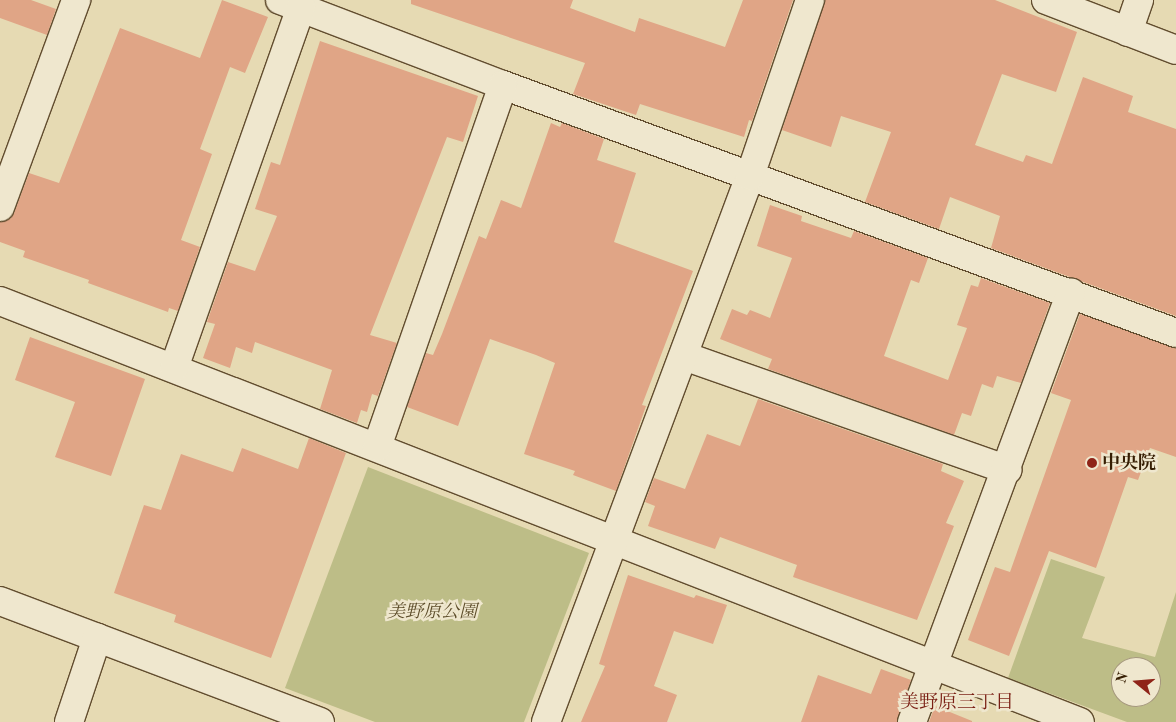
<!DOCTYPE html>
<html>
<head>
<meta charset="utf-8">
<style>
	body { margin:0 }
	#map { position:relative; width:1176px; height:722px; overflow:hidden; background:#e6dab3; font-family:"Old Standard TT","Noto Serif JP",serif }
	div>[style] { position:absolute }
	.green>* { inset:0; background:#bdbd87 }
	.building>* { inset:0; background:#e0a586 }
	.roads { filter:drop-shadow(1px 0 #624d2f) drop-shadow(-1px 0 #624d2f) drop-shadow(0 1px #624d2f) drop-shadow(0 -1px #624d2f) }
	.minor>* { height:28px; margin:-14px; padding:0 14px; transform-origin:14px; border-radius:14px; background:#efe7ce }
	.dots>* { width:14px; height:14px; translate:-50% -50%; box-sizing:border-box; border:2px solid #efe7ce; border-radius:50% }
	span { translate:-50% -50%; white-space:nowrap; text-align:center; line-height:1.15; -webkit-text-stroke:5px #efe7ce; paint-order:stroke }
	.poi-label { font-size:18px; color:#361e03; font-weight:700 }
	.left { translate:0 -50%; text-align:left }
	.park-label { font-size:18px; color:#5e4e2b; font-style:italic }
	.neighbourhood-label { font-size:19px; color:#7a1f14 }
	.north { position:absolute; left:1111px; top:657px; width:50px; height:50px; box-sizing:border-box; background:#efe7ce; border:1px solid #a5977d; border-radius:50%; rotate:287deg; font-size:14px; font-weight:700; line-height:20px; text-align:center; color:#361e03 }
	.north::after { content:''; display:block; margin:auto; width:18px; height:22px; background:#8f2418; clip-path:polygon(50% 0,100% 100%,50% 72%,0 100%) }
</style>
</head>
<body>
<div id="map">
	<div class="green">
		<i style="clip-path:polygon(368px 467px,589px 553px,524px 722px,375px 722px,285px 688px)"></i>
		<i style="clip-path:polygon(evenodd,1051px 559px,1105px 577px,1082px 638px,1155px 657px,1176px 592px,1176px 722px,1127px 722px,1008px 678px,1051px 559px,1121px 667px,1151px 667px,1151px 697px,1121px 697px,1121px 667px)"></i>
	</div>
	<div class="building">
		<i style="clip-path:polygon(0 0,31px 0,56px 9px,47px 35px,0 18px)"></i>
		<i style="clip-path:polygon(222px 0,268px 17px,245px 73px,230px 67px,200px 149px,212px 154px,181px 240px,200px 247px,178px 311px,169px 308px,168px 312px,88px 283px,89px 280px,23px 257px,25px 251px,0 242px,0 222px,10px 219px,14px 213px,29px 173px,59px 183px,120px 28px,200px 58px)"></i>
		<i style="clip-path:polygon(411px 0,573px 0,570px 8px,635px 32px,639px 18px,725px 47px,743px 0,793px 0,752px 121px,749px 120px,744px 137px,640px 104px,636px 115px,573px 94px,585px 63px,411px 4px)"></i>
		<i style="clip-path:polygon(825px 0,995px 0,1077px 32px,1056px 92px,1002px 74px,975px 145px,1023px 162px,1026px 155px,1052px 164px,1083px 77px,1133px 96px,1128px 112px,1176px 129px,1176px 316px,991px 248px,1000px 216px,950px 197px,939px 229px,865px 202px,891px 132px,841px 116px,831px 147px,782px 130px)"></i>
		<i style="clip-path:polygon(320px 41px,478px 96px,463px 142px,447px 137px,370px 335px,397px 343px,378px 396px,372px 394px,367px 412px,361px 410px,357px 423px,320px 409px,332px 370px,255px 342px,252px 353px,236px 347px,230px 368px,203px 358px,215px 324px,207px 322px,228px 262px,255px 271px,277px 216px,255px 209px,271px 162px,280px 165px)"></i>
		<i style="clip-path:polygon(551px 123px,560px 127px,562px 123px,604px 139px,597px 160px,636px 173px,614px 242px,693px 271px,642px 405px,646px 406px,616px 491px,573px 475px,575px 471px,524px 454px,555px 363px,536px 355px,490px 339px,458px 426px,407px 407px,426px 353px,433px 355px,442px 334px,479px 236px,486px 239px,501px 200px,521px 208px)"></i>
		<i style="clip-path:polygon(770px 205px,802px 216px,801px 221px,851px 238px,854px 231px,928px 258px,919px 283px,911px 280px,884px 356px,948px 380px,967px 328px,957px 325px,971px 285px,978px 287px,981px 278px,1050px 303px,1021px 383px,997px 376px,993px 388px,982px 384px,971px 416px,962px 413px,954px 435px,768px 369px,772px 359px,720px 339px,732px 309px,747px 315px,750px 310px,770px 318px,792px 258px,757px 246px)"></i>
		<i style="clip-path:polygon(1080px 314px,1176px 348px,1176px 457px,1150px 448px,1138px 480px,1128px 477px,1096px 568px,1049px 551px,1009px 656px,968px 640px,995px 567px,1010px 572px,1071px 400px,1051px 393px)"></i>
		<i style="clip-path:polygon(30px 337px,145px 379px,111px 476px,55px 457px,75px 402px,15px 380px)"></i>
		<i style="clip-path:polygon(758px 399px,943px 464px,941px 471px,964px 481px,946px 523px,954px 526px,917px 620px,793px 577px,797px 565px,720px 537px,715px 549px,648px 526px,655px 506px,645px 502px,654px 478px,685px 489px,707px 434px,740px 446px)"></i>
		<i style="clip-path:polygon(309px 438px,346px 453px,271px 658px,174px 622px,176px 615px,114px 593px,144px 505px,161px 510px,181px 454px,233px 472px,242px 448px,298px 469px)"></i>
		<i style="clip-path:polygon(628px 575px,694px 598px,696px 595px,727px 605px,713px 644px,674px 631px,654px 686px,677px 695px,667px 722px,581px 722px,605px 666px,599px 664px)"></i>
		<i style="clip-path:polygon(881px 669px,911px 680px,897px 722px,801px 722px,818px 675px,871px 694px)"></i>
		<i style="clip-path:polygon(935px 706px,972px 721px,972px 722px,929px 722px)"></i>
	</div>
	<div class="roads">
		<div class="minor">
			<i style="left:280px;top:0;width:239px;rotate:20.9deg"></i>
			<i style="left:503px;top:85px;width:717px;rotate:20.23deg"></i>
			<i style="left:1046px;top:0;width:139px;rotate:21deg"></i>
			<i style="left:1128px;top:32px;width:34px;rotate:-71deg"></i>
			<i style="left:0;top:207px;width:221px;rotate:-69.8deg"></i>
			<i style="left:0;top:301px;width:1159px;rotate:21.3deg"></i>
			<i style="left:684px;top:356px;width:343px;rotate:19.4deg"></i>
			<i style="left:174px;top:368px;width:382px;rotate:-70.6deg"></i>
			<i style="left:377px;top:447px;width:383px;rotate:-70.8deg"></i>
			<i style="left:0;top:601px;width:342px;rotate:20.7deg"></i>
			<i style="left:69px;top:722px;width:89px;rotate:-71.6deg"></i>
			<i style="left:546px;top:722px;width:583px;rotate:-69.51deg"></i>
			<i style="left:750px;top:176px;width:186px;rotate:-71.2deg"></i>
			<i style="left:912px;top:722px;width:458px;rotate:-69.7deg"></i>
		</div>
	</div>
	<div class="dots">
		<i style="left:1092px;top:463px;background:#8f2418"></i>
	</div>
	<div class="poi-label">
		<span class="left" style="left:1102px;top:463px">中央院</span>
	</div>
	<div class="park-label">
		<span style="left:432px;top:612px">美野原公園</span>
	</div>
	<div class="neighbourhood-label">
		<span style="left:957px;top:704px">美野原三丁目</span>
	</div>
	<div class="north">N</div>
</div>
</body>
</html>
